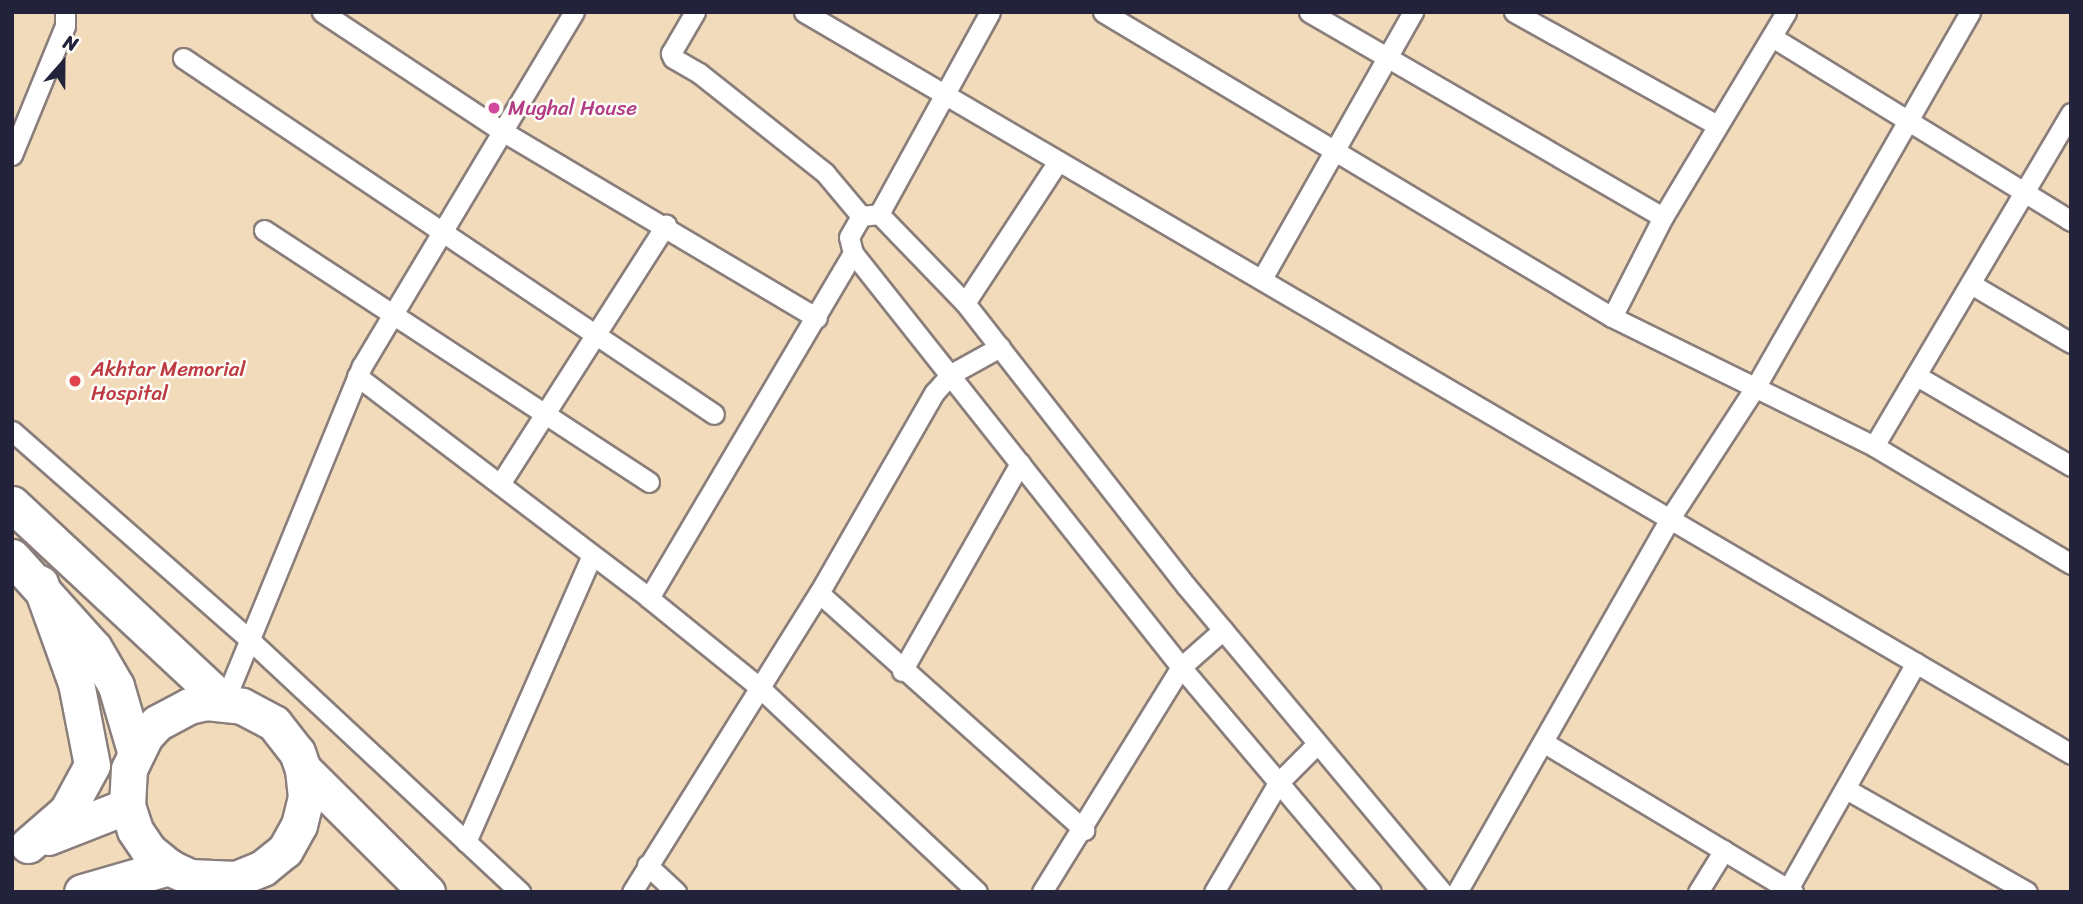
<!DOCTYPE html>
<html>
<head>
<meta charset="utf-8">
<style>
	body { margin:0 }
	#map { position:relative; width:2083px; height:904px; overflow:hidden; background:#f2dbbb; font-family:Sriracha,sans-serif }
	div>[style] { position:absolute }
	.roads { filter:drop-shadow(2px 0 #8a7e7b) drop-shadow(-2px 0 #8a7e7b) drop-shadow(0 2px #8a7e7b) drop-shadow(0 -2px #8a7e7b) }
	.street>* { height:19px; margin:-9.5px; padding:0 9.5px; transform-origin:9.5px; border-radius:9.5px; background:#fff }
	.highway>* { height:35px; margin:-17.5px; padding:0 17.5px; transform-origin:17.5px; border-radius:17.5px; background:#fff }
	.dots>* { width:19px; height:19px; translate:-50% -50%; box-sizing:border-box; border:4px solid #fdfcf7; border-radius:50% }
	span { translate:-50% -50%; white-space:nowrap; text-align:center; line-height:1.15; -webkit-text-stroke:5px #fdfcf7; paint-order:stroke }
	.hotel-label { font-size:21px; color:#b23c85 }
	.left { translate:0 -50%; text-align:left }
	.health-label { font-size:21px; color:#be3a42 }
	.frame { position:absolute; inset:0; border:14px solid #22223b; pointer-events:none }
	.north { position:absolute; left:28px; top:28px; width:70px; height:70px; -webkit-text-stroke:5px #fdfcf7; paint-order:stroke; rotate:21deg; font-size:19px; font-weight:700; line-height:28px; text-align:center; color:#22223b }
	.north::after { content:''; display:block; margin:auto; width:24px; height:32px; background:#22223b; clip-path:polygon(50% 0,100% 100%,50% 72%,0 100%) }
</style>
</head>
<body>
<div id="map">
	<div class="roads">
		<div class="street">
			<i style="left:322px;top:12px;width:216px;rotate:33.5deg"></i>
			<i style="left:502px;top:131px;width:366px;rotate:30.7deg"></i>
			<i style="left:695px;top:12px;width:48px;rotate:120.3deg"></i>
			<i style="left:671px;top:53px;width:5px;rotate:68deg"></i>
			<i style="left:673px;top:58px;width:30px;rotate:30deg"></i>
			<i style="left:699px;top:73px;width:161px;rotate:38.4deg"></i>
			<i style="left:825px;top:173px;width:56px;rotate:50.1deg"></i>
			<i style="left:804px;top:12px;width:1468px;rotate:30.35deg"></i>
			<i style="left:1103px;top:12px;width:593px;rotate:30.93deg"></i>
			<i style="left:1612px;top:317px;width:292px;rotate:26.2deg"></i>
			<i style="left:1874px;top:446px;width:230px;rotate:30.9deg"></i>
			<i style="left:1309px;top:12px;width:409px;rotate:30.1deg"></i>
			<i style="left:1514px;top:12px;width:232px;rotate:29.1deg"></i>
			<i style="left:1772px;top:37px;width:351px;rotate:31.6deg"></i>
			<i style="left:183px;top:58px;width:639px;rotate:33.84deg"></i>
			<i style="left:12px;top:155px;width:139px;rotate:-67.7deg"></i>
			<i style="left:65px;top:26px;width:14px;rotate:-90deg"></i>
			<i style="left:879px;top:214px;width:230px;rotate:-61.2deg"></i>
			<i style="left:264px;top:230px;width:460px;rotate:33.2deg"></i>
			<i style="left:1263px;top:277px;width:305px;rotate:-60.5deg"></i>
			<i style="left:1971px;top:284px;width:116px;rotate:30.5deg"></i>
			<i style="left:965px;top:303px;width:168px;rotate:-56.7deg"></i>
			<i style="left:1612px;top:317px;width:112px;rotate:-63deg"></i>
			<i style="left:1663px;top:217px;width:239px;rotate:-59deg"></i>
			<i style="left:357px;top:376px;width:367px;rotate:37.2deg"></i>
			<i style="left:649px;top:598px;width:141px;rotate:39deg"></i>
			<i style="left:759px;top:687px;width:299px;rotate:43.2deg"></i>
			<i style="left:1917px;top:376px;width:178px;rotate:30.3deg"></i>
			<i style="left:12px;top:431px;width:320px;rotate:41.3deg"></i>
			<i style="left:252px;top:642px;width:367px;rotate:43deg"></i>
			<i style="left:1874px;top:446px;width:387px;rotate:-59.4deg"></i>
			<i style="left:500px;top:484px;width:308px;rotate:-57.4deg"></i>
			<i style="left:819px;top:593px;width:356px;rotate:41.8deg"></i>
			<i style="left:649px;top:598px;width:401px;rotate:-59.4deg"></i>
			<i style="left:902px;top:671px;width:239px;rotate:-60.4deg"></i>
			<i style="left:224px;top:702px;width:363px;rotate:-67.7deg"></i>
			<i style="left:362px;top:366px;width:413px;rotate:-59.1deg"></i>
			<i style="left:1543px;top:742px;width:292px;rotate:31deg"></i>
			<i style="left:1846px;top:789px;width:208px;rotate:29.6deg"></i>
			<i style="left:466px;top:842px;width:313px;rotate:-66.3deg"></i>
			<i style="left:647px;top:865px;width:40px;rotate:43deg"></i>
			<i style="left:1788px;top:889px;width:260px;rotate:-60.5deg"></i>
			<i style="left:632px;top:892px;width:353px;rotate:-58deg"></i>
			<i style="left:819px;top:593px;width:231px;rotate:-60.1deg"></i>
			<i style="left:934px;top:393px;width:25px;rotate:-48deg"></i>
			<i style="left:951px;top:374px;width:56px;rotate:-28.9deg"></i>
			<i style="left:1042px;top:892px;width:264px;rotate:-58.3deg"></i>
			<i style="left:1181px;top:667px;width:56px;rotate:-41.4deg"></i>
			<i style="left:1214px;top:892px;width:126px;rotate:-59.6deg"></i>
			<i style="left:1278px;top:783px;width:54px;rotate:-45deg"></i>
			<i style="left:1371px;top:892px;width:294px;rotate:-130.2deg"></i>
			<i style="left:1181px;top:667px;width:528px;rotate:-128.39deg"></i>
			<i style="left:853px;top:253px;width:16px;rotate:-104deg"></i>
			<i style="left:849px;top:237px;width:24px;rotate:-60deg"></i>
			<i style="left:861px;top:216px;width:18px;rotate:-6deg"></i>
			<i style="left:879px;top:214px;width:124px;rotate:46deg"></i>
			<i style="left:965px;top:303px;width:360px;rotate:52deg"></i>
			<i style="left:1187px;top:587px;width:398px;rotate:50.1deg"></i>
			<i style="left:1457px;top:892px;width:430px;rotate:-60.3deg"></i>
			<i style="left:1670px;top:518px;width:158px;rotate:-56.9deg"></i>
			<i style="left:1756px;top:386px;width:431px;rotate:-60.2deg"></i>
			<i style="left:1698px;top:892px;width:49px;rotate:-58.2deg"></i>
		</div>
		<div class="highway">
			<i style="left:12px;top:504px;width:290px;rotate:43deg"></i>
			<i style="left:12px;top:557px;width:122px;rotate:48deg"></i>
			<i style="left:94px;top:648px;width:44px;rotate:59.9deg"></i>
			<i style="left:116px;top:686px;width:68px;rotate:73.7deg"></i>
			<i style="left:303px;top:769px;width:28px;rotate:84deg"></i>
			<i style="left:306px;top:797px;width:29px;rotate:104deg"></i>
			<i style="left:299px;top:825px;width:29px;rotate:119deg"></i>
			<i style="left:285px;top:850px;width:28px;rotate:141deg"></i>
			<i style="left:263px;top:868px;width:29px;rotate:158deg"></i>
			<i style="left:236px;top:879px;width:46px;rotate:-177.5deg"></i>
			<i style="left:190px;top:877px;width:23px;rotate:-155deg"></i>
			<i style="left:169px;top:867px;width:26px;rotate:-141deg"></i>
			<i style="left:149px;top:851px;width:25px;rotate:-124deg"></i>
			<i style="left:135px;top:830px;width:25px;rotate:-108deg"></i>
			<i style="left:127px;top:806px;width:37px;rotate:-87deg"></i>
			<i style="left:129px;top:769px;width:37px;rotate:-64deg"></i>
			<i style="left:145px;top:736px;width:18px;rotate:-47deg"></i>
			<i style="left:157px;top:723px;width:36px;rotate:-28deg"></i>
			<i style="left:189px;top:706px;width:17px;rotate:-13deg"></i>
			<i style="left:206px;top:702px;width:36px;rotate:6deg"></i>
			<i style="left:242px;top:706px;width:36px;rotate:28deg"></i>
			<i style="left:274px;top:723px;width:37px;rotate:52deg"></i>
			<i style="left:297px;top:752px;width:18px;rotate:71deg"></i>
			<i style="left:303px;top:769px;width:175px;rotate:44.8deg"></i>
			<i style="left:48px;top:837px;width:85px;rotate:-21.4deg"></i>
			<i style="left:28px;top:845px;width:52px;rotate:-41.1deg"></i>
			<i style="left:67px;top:811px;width:52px;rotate:-61.5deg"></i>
			<i style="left:92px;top:765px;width:84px;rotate:-101deg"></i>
			<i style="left:76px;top:683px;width:106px;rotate:-109.8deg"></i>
			<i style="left:82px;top:892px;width:91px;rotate:-16deg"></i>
		</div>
	</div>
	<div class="dots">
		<i style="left:494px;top:108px;background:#d1479c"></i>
		<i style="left:75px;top:381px;background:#e0444e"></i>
	</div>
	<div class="hotel-label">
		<span class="left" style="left:508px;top:108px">Mughal House</span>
	</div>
	<div class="health-label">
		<span class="left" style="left:91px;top:381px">Akhtar Memorial<br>Hospital</span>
	</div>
	<div class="frame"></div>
	<div class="north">N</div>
</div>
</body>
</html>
